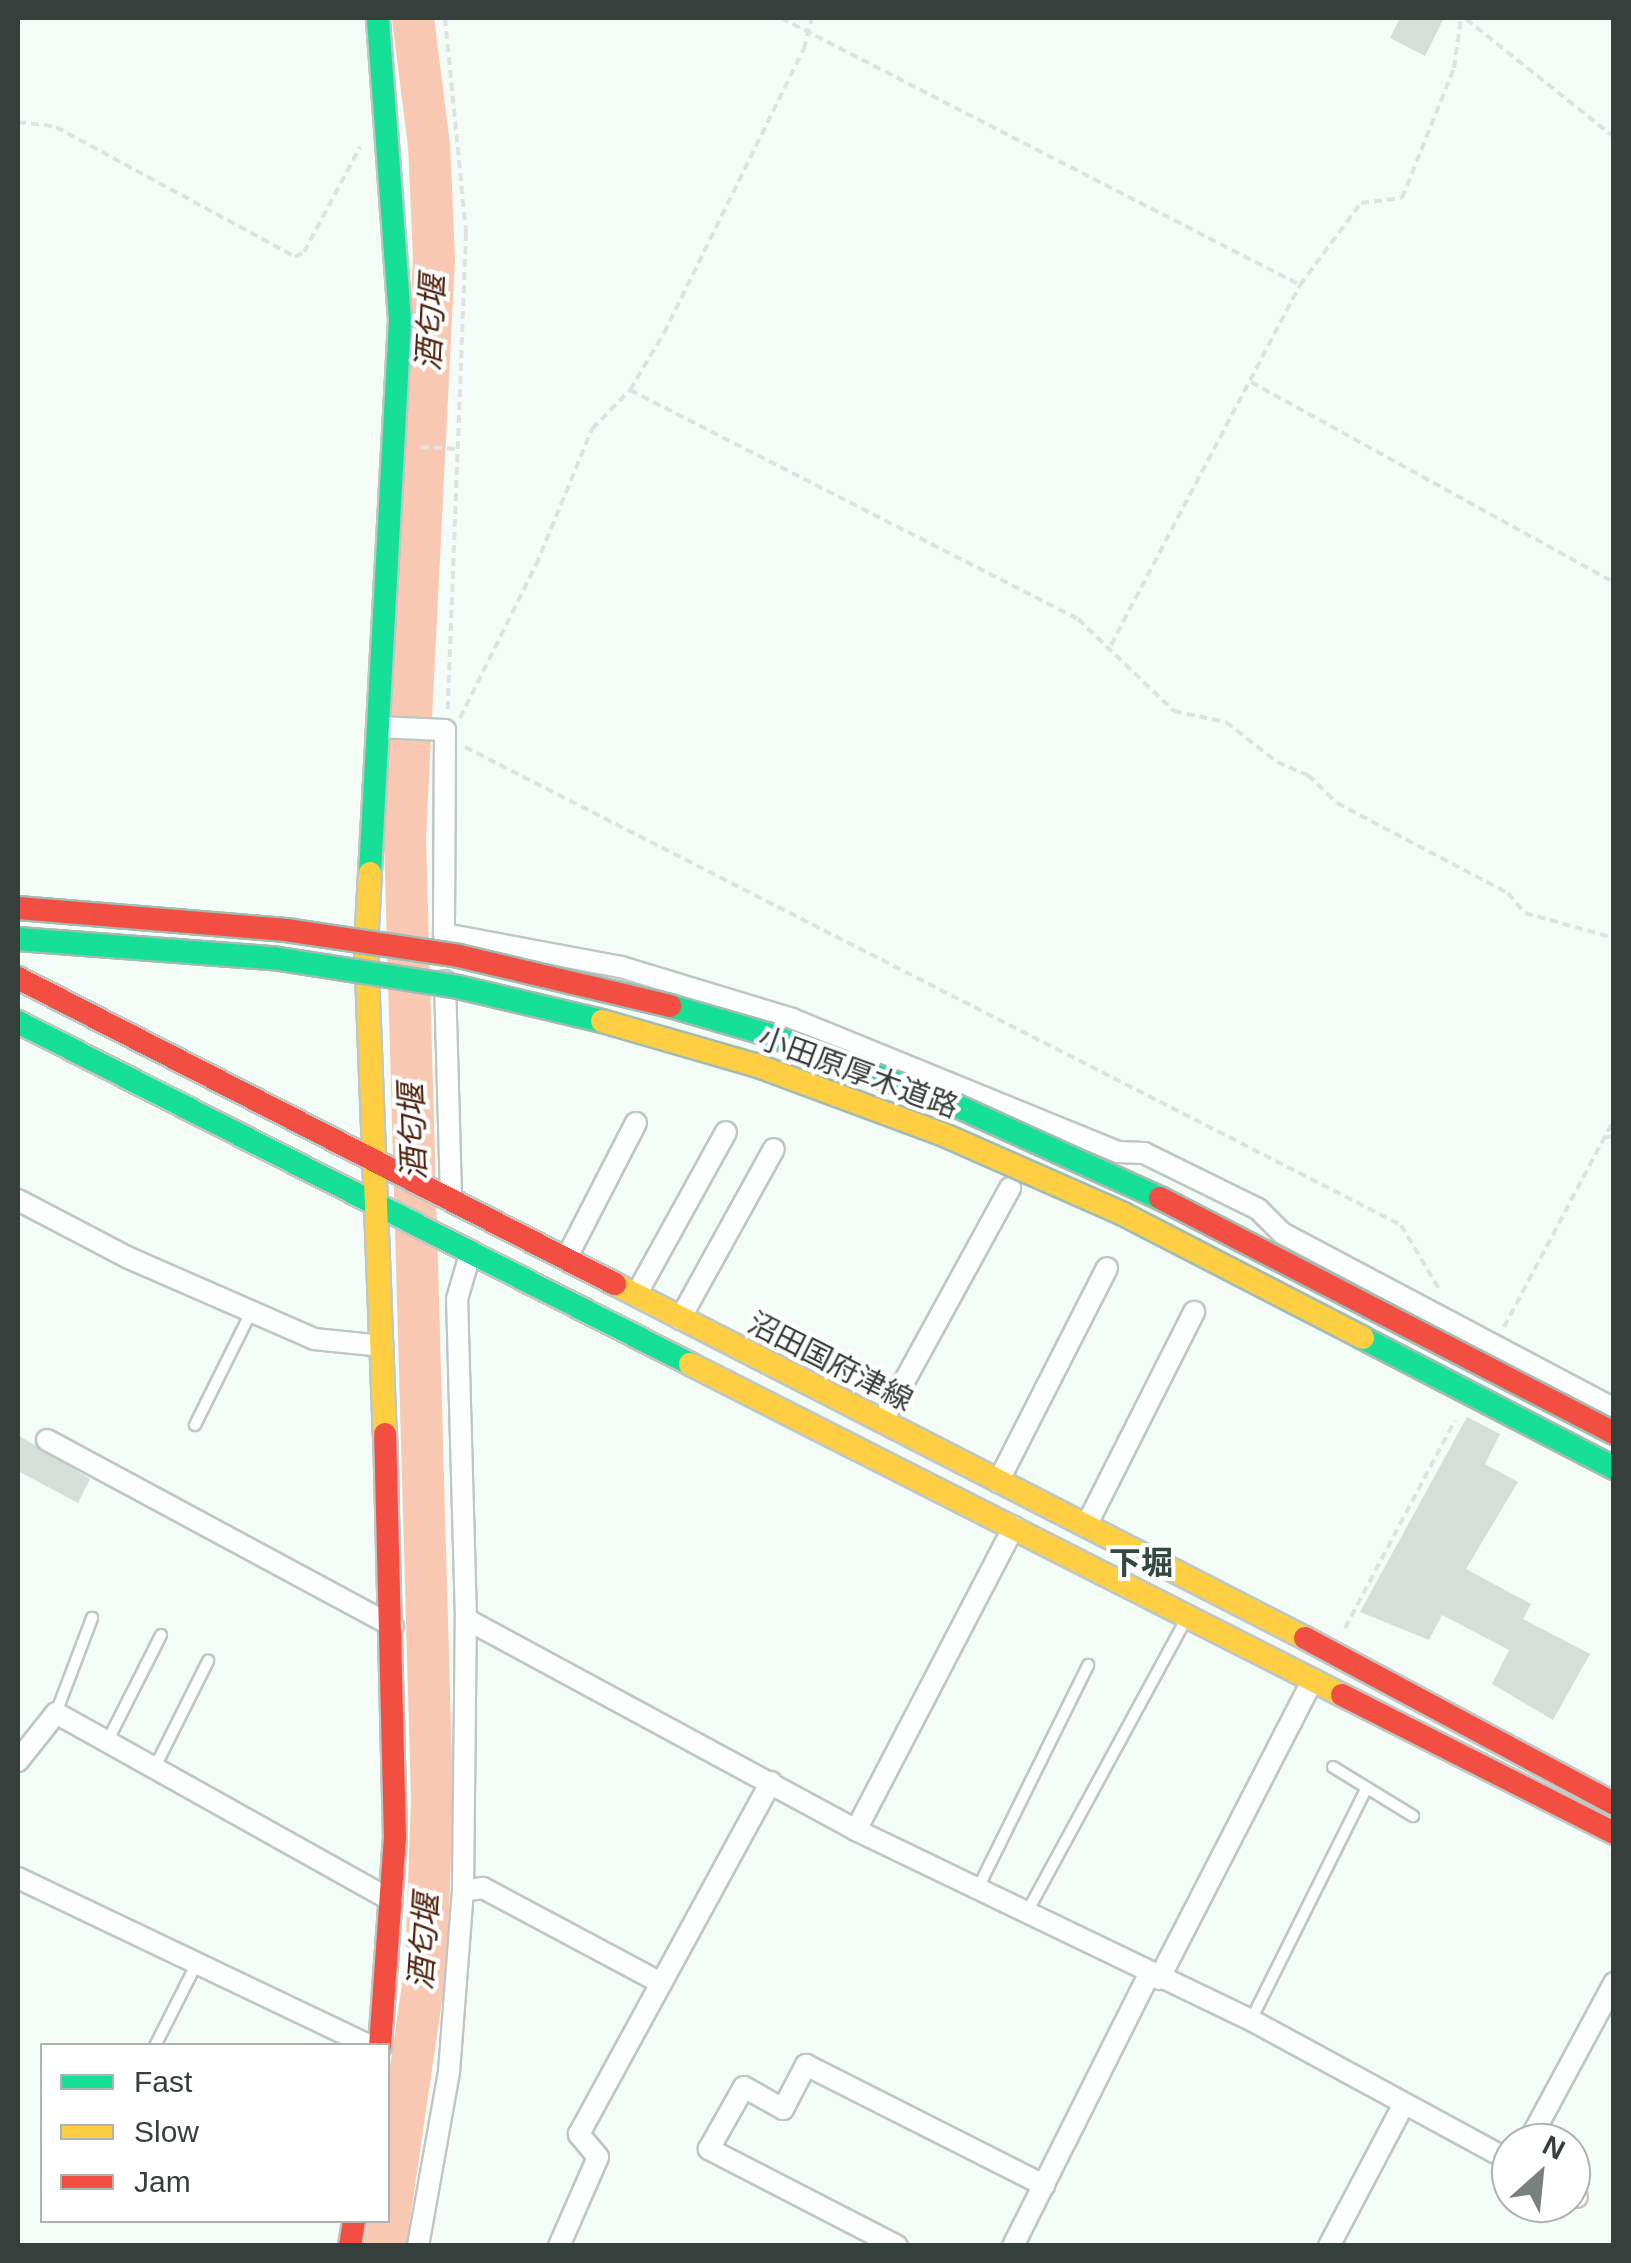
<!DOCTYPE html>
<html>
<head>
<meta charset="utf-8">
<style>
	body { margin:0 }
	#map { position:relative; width:1631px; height:2263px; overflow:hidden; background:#f4fcf8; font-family:Arial,"Noto Sans JP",sans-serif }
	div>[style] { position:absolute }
	.river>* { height:42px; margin:-21px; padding:0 21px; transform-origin:21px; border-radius:21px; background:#f8c8b3 }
	.building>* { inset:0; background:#d6deda }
	.path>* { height:4px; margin-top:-2px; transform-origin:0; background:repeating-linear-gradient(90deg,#dfe2e0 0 8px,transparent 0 13px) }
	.roads { filter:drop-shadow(2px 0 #bec7c3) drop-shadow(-2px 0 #bec7c3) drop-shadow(0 2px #bec7c3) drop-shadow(0 -2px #bec7c3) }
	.lane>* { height:10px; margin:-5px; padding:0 5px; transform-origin:5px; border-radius:5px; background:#fdfffe }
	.street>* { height:20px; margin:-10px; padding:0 10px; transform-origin:10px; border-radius:10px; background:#fdfffe }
	.fast>* { height:22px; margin:-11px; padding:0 11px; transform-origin:11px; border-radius:11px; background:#16e098 }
	.slow>* { height:22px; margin:-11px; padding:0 11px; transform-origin:11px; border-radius:11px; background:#ffcf43 }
	.jam>* { height:22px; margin:-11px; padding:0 11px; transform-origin:11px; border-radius:11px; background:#f24e42 }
	.bridges { filter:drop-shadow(2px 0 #a2bbb3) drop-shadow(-2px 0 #a2bbb3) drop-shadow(0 2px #a2bbb3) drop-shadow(0 -2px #a2bbb3) }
	.fast-bridge>* { height:22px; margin:-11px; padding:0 11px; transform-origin:11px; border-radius:11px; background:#16e098 }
	.slow-bridge>* { height:22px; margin:-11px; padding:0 11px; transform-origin:11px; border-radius:11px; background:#ffcf43 }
	.jam-bridge>* { height:22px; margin:-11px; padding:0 11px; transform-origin:11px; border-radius:11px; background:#f24e42 }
	span { translate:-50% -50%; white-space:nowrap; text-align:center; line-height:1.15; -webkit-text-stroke:8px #fff; paint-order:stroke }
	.street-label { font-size:30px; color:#353f3b }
	.water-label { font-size:32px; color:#4f220e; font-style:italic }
	.neighbourhood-label { font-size:32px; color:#334841; font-weight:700 }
	.frame { position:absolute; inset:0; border:20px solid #353f3b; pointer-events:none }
	.legend { position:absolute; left:40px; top:2043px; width:350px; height:180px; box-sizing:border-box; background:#fff; border:2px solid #aeb2b1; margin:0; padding:12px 18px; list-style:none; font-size:30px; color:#353f3b }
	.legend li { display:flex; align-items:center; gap:20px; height:50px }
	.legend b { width:50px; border:2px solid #aeb2b1 }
	.north { position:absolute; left:1491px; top:2123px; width:100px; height:100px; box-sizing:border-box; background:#fff; border:2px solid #aeb2b1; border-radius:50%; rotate:27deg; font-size:28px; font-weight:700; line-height:40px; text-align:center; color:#353f3b }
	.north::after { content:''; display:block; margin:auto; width:35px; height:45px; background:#78817d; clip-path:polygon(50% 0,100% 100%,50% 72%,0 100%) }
</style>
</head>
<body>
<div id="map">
	<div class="river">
		<i style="left:385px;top:2246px;width:284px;rotate:-81.7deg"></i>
		<i style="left:426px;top:1965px;width:167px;rotate:-87.9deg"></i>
		<i style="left:432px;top:1798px;width:959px;rotate:-91.61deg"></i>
		<i style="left:405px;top:839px;width:582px;rotate:-87.14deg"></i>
		<i style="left:434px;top:258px;width:113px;rotate:-92.5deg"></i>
		<i style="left:429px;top:145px;width:128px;rotate:-97.2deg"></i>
	</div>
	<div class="building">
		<i style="clip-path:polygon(1400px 18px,1444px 18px,1425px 56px,1390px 38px)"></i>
		<i style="clip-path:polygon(1467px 1417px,1500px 1434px,1485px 1464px,1518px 1482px,1466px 1569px,1531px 1604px,1523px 1619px,1590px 1654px,1553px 1720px,1492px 1684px,1509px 1650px,1442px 1615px,1429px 1640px,1360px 1612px)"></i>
		<i style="clip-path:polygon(18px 1435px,90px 1479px,78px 1503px,18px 1471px)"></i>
	</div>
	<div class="path">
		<i style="left:445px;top:18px;width:216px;rotate:84.4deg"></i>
		<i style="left:466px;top:233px;width:478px;rotate:92.2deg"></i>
		<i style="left:781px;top:18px;width:584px;rotate:27.22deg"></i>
		<i style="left:1466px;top:19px;width:189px;rotate:38.6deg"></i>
		<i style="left:18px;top:122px;width:38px;rotate:7deg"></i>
		<i style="left:56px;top:127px;width:272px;rotate:28.5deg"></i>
		<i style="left:295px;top:257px;width:10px;rotate:-29deg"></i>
		<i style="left:304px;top:252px;width:119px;rotate:-61.9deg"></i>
		<i style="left:1251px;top:382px;width:414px;rotate:28.9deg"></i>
		<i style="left:630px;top:390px;width:503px;rotate:27.07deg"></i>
		<i style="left:1078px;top:619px;width:133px;rotate:43.8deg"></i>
		<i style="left:1174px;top:711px;width:53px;rotate:11.9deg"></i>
		<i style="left:1226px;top:722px;width:65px;rotate:38.1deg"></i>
		<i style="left:1277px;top:762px;width:34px;rotate:23deg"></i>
		<i style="left:1308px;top:775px;width:40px;rotate:44deg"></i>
		<i style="left:1337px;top:803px;width:193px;rotate:27.8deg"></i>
		<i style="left:1508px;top:893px;width:26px;rotate:50deg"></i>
		<i style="left:1525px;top:913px;width:92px;rotate:15.7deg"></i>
		<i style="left:421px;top:447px;width:35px;rotate:3deg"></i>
		<i style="left:1111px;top:645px;width:407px;rotate:-62.3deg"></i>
		<i style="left:1300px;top:285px;width:102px;rotate:-53.4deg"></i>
		<i style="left:1361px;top:203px;width:41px;rotate:-7deg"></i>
		<i style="left:1402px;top:198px;width:140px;rotate:-68.2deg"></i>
		<i style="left:1454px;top:68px;width:50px;rotate:-82deg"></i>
		<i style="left:460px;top:718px;width:171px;rotate:-63.6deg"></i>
		<i style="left:536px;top:565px;width:147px;rotate:-67.6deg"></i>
		<i style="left:592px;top:429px;width:54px;rotate:-45.7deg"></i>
		<i style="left:630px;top:390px;width:66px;rotate:-59.2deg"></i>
		<i style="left:664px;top:333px;width:317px;rotate:-63.8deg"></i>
		<i style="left:804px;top:49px;width:32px;rotate:-76deg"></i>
		<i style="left:465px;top:747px;width:1051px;rotate:27.05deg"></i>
		<i style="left:1401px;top:1225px;width:74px;rotate:59.3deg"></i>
		<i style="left:1603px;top:1138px;width:11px;rotate:-10deg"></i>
		<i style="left:1504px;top:1327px;width:235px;rotate:-62.1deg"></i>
		<i style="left:1345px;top:1628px;width:235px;rotate:-62.1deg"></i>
	</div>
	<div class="roads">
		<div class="lane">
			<i style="left:195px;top:1425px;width:128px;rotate:-63.6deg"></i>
			<i style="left:56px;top:1713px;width:102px;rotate:-69.2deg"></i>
			<i style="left:107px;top:1742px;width:120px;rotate:-63.2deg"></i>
			<i style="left:155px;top:1767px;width:119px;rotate:-63.4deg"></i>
			<i style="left:1333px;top:1767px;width:94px;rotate:31.5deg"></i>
			<i style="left:978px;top:1888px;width:249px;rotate:-63.7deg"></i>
			<i style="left:1026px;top:1914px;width:333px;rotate:-61.5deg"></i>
			<i style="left:1251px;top:2020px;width:258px;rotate:-63.5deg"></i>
			<i style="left:155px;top:2046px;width:93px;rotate:-63.2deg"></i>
		</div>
		<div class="street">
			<i style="left:377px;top:727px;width:68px;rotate:2.5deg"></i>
			<i style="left:445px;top:730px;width:204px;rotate:90.3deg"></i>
			<i style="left:444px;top:934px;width:180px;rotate:10.6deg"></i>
			<i style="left:621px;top:967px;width:179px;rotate:16.9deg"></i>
			<i style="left:792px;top:1019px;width:352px;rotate:22.2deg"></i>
			<i style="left:1118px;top:1152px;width:26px;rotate:2deg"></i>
			<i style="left:1144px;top:1153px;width:127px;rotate:26.2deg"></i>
			<i style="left:1258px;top:1209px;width:34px;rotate:45deg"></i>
			<i style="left:1282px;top:1233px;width:376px;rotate:27.9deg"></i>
			<i style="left:445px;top:981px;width:218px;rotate:88.4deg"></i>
			<i style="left:18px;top:1200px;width:125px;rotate:27.6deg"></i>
			<i style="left:129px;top:1258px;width:202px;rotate:23.6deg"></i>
			<i style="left:314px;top:1339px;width:69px;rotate:5.8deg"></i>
			<i style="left:566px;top:1259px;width:153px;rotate:-62.8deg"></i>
			<i style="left:636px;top:1295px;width:186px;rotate:-61.1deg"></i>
			<i style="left:680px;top:1319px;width:194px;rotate:-61.1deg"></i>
			<i style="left:882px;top:1422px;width:267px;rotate:-61.3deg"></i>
			<i style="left:47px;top:1440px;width:393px;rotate:28.3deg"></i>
			<i style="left:998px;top:1482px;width:240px;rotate:-63deg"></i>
			<i style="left:1086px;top:1526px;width:240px;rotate:-63.2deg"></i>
			<i style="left:466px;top:1619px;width:443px;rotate:28.4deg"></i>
			<i style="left:856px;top:1830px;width:438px;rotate:25.7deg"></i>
			<i style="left:1251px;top:2020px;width:296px;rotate:28.5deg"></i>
			<i style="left:18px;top:1761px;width:61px;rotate:-51.6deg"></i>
			<i style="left:56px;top:1713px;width:385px;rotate:29.2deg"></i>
			<i style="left:856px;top:1830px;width:342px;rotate:-62.5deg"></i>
			<i style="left:18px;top:1878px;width:391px;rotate:25.5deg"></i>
			<i style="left:463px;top:1891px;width:20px;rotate:-9deg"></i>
			<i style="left:483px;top:1888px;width:197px;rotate:28.1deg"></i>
			<i style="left:1159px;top:1979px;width:337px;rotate:-62.8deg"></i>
			<i style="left:1528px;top:2143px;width:182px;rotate:-61.7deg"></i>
			<i style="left:1571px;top:2193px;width:7px;rotate:34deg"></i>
			<i style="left:418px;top:2246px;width:177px;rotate:-79.9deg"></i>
			<i style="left:449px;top:2072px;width:182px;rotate:-85.6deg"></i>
			<i style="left:463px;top:1891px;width:272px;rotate:-89.4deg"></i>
			<i style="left:466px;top:1619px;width:320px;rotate:-91.6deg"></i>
			<i style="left:457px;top:1299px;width:50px;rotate:-73.7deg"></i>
			<i style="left:559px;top:2246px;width:97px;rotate:-66.3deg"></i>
			<i style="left:598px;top:2157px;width:30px;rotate:-130deg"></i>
			<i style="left:579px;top:2134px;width:401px;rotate:-61.4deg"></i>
			<i style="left:897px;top:2246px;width:212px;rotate:-152.7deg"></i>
			<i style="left:709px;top:2149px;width:71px;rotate:-60.6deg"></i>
			<i style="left:744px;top:2087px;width:45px;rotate:29.4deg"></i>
			<i style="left:783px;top:2109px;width:50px;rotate:-62.4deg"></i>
			<i style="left:806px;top:2065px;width:267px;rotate:26.8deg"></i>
			<i style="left:1013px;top:2246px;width:302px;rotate:-63.4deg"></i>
			<i style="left:1329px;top:2246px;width:161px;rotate:-62.2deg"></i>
		</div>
		<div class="fast">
			<i style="left:370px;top:873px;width:554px;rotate:-86.89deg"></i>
			<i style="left:400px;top:320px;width:303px;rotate:-94.2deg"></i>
			<i style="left:18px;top:1022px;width:754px;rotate:26.97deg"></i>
		</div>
		<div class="slow">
			<i style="left:370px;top:873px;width:73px;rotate:93.1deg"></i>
			<i style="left:366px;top:946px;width:488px;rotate:87.8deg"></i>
			<i style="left:615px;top:1284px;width:776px;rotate:27.16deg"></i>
			<i style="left:690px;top:1364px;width:731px;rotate:26.92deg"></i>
		</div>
		<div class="jam">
			<i style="left:18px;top:978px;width:671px;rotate:27.14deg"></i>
			<i style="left:1305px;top:1638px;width:351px;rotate:28.2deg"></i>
			<i style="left:1342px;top:1695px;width:305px;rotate:26.9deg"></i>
			<i style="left:380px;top:2046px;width:209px;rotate:-85.9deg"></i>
			<i style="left:395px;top:1838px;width:404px;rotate:-91.4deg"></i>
			<i style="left:350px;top:2246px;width:26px;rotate:-81deg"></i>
		</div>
	</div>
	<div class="bridges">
		<div class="fast-bridge">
			<i style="left:18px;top:939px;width:256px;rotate:4.3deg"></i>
			<i style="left:273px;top:958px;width:187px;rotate:8.9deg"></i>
			<i style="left:458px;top:987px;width:148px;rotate:13.3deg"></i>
			<i style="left:670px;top:1006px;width:101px;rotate:16.1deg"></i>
			<i style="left:767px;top:1034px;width:203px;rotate:20.8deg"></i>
			<i style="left:957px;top:1106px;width:223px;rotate:24.4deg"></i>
			<i style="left:1363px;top:1338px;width:283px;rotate:27.4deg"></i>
		</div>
		<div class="slow-bridge">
			<i style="left:602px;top:1021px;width:162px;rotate:16.1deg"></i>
			<i style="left:758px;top:1066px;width:196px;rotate:20.3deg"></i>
			<i style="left:942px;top:1134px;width:198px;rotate:23.8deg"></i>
			<i style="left:1123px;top:1214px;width:270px;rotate:27.3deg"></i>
		</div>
		<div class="jam-bridge">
			<i style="left:18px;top:908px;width:269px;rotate:4.7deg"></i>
			<i style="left:286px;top:930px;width:175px;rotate:8.5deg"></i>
			<i style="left:459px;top:956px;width:217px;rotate:13.3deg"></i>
			<i style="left:1160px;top:1198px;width:511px;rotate:27.37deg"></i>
		</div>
	</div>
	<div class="street-label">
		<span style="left:858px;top:1073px;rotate:20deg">小田原厚木道路</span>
		<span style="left:830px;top:1362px;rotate:27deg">沼田国府津線</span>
	</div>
	<div class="water-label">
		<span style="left:431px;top:323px;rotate:-87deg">酒匂堰</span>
		<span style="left:413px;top:1132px;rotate:-92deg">酒匂堰</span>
		<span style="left:424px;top:1942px;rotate:-86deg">酒匂堰</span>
	</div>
	<div class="neighbourhood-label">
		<span style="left:1141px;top:1563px">下堀</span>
	</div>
	<div class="frame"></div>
	<ul class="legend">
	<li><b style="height:12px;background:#16e098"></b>Fast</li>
	<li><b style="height:12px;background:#ffcf43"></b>Slow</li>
	<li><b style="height:12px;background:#f24e42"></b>Jam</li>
	</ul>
	<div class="north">N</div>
</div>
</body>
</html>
